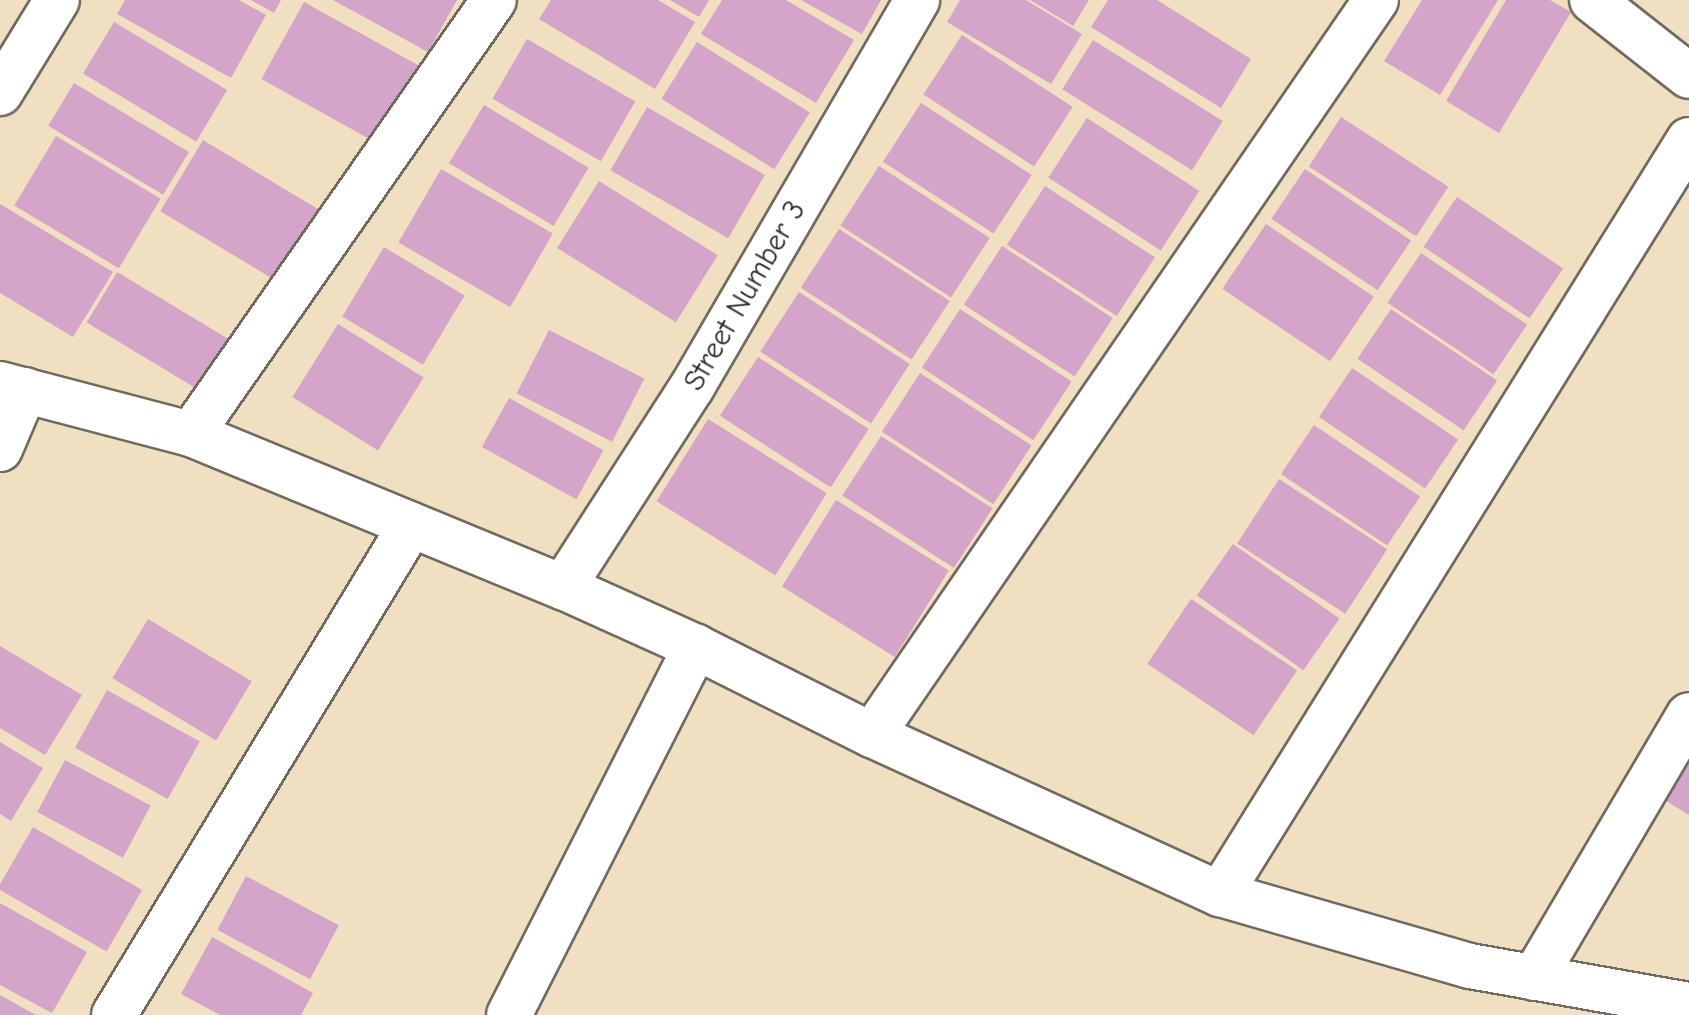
<!DOCTYPE html>
<html>
<head>
<meta charset="utf-8">
<style>
	body { margin:0 }
	#map { position:relative; width:1689px; height:1015px; overflow:hidden; background:#f0dfc0; font-family:"Comic Neue",sans-serif }
	div>[style] { position:absolute }
	.building>* { inset:0; background:#d5a4c9; transform-origin:0 0 }
	.roads { filter:drop-shadow(2px 0 #706a5f) drop-shadow(-2px 0 #706a5f) drop-shadow(0 2px #706a5f) drop-shadow(0 -2px #706a5f) }
	.street>* { height:44px; margin:-22px; padding:0 22px; transform-origin:22px; border-radius:22px; background:#fff }
	.secondary>* { height:44px; margin:-22px; padding:0 22px; transform-origin:22px; border-radius:22px; background:#fff }
	span { translate:-50% -50%; white-space:nowrap; text-align:center; line-height:1.15; -webkit-text-stroke:7px #fff; paint-order:stroke }
	.street-label { font-size:30px; color:#2b2b2b }
</style>
</head>
<body>
<div id="map">
	<div class="building">
		<i style="clip-path:polygon(125px 0,239px 0,266px 15px,231px 78px,117px 14px)"></i>
		<i style="clip-path:polygon(251px 0,281px 0,274px 13px)"></i>
		<i style="clip-path:polygon(333px 0,457px 0,428px 52px)"></i>
		<i style="clip-path:polygon(551px 0,658px 0,695px 22px,655px 89px,539px 19px)"></i>
		<i style="clip-path:polygon(670px 0,709px 0,699px 17px)"></i>
		<i style="clip-path:polygon(722px 0,786px 0,854px 40px,816px 103px,701px 34px)"></i>
		<i style="clip-path:polygon(801px 0,881px 0,862px 34px)"></i>
		<i style="clip-path:polygon(960px 0,1026px 0,1082px 34px,1051px 84px,947px 22px)"></i>
		<i style="clip-path:polygon(1030px 0,1089px 0,1073px 26px)"></i>
		<i style="clip-path:polygon(1108px 0,1157px 0,1251px 59px,1221px 108px,1091px 27px)"></i>
		<i style="clip-path:polygon(1422px 0,1498px 0,1440px 95px,1384px 61px)"></i>
		<i style="clip-path:polygon(1506px 0,1550px 0,1571px 12px,1499px 133px,1446px 101px)"></i>
		<i style="left:304px;top:2px;width:143px;height:88px;rotate:29deg"></i>
		<i style="left:114px;top:22px;width:132px;height:60px;rotate:31deg"></i>
		<i style="left:962px;top:35px;width:132px;height:71px;rotate:33deg"></i>
		<i style="left:527px;top:39px;width:125px;height:69px;rotate:30deg"></i>
		<i style="left:1093px;top:40px;width:153px;height:58px;rotate:32deg"></i>
		<i style="left:697px;top:42px;width:133px;height:67px;rotate:32deg"></i>
		<i style="left:74px;top:83px;width:134px;height:50px;rotate:31deg"></i>
		<i style="left:921px;top:103px;width:132px;height:70px;rotate:33deg"></i>
		<i style="left:484px;top:105px;width:122px;height:68px;rotate:31deg"></i>
		<i style="left:647px;top:107px;width:136px;height:73px;rotate:30deg"></i>
		<i style="left:1341px;top:117px;width:128px;height:59px;rotate:33deg"></i>
		<i style="left:1087px;top:118px;width:134px;height:71px;rotate:33deg"></i>
		<i style="left:56px;top:136px;width:122px;height:81px;rotate:31deg"></i>
		<i style="left:203px;top:140px;width:141px;height:83px;rotate:31deg"></i>
		<i style="left:879px;top:166px;width:132px;height:71px;rotate:33deg"></i>
		<i style="left:441px;top:169px;width:129px;height:85px;rotate:30deg"></i>
		<i style="left:1305px;top:169px;width:128px;height:60px;rotate:34deg"></i>
		<i style="left:599px;top:181px;width:140px;height:79px;rotate:32deg"></i>
		<i style="left:1045px;top:186px;width:131px;height:70px;rotate:33deg"></i>
		<i style="left:1457px;top:197px;width:128px;height:60px;rotate:34deg"></i>
		<i style="clip-path:polygon(0 204px,113px 272px,73px 337px,0 293px)"></i>
		<i style="left:1266px;top:224px;width:130px;height:78px;rotate:34deg"></i>
		<i style="left:839px;top:229px;width:132px;height:70px;rotate:33deg"></i>
		<i style="left:1002px;top:246px;width:132px;height:70px;rotate:33deg"></i>
		<i style="left:384px;top:247px;width:94px;height:81px;rotate:31deg"></i>
		<i style="left:1421px;top:253px;width:128px;height:60px;rotate:34deg"></i>
		<i style="left:117px;top:272px;width:130px;height:59px;rotate:31deg"></i>
		<i style="left:799px;top:292px;width:132px;height:71px;rotate:33deg"></i>
		<i style="left:960px;top:309px;width:133px;height:70px;rotate:33deg"></i>
		<i style="left:1391px;top:309px;width:128px;height:60px;rotate:34deg"></i>
		<i style="left:338px;top:324px;width:101px;height:86px;rotate:32deg"></i>
		<i style="left:549px;top:330px;width:107px;height:71px;rotate:27deg"></i>
		<i style="left:758px;top:357px;width:132px;height:70px;rotate:33deg"></i>
		<i style="left:1352px;top:368px;width:128px;height:59px;rotate:34deg"></i>
		<i style="left:920px;top:373px;width:133px;height:70px;rotate:33deg"></i>
		<i style="left:509px;top:398px;width:108px;height:56px;rotate:29deg"></i>
		<i style="left:708px;top:419px;width:140px;height:97px;rotate:32deg"></i>
		<i style="left:1314px;top:425px;width:128px;height:59px;rotate:34deg"></i>
		<i style="left:881px;top:436px;width:133px;height:71px;rotate:33deg"></i>
		<i style="left:1279px;top:479px;width:129px;height:77px;rotate:33deg"></i>
		<i style="left:836px;top:500px;width:133px;height:102px;rotate:32deg"></i>
		<i style="left:1233px;top:544px;width:130px;height:63px;rotate:35deg"></i>
		<i style="left:1191px;top:599px;width:128px;height:78px;rotate:34deg"></i>
		<i style="left:148px;top:619px;width:121px;height:69px;rotate:31deg"></i>
		<i style="clip-path:polygon(0 646px,82px 695px,45px 755px,0 728px)"></i>
		<i style="left:107px;top:690px;width:106px;height:66px;rotate:29deg"></i>
		<i style="clip-path:polygon(0 742px,43px 768px,11px 821px,0 814px)"></i>
		<i style="clip-path:polygon(1689px 757px,1689px 815px,1663px 799px)"></i>
		<i style="left:65px;top:760px;width:97px;height:59px;rotate:28deg"></i>
		<i style="left:33px;top:827px;width:126px;height:71px;rotate:30deg"></i>
		<i style="left:246px;top:876px;width:105px;height:61px;rotate:28deg"></i>
		<i style="clip-path:polygon(0 903px,87px 952px,52px 1013px,0 985px)"></i>
		<i style="clip-path:polygon(212px 937px,313px 993px,301px 1015px,220px 1015px,181px 994px)"></i>
		<i style="clip-path:polygon(0 995px,36px 1015px,0 1015px)"></i>
	</div>
	<div class="roads">
		<div class="street">
			<i style="left:1592px;top:0;width:123px;rotate:38.1deg"></i>
			<i style="left:0;top:93px;width:109px;rotate:-58.5deg"></i>
			<i style="left:191px;top:434px;width:529px;rotate:-55.08deg"></i>
			<i style="left:0;top:449px;width:64px;rotate:-67deg"></i>
			<i style="left:563px;top:587px;width:238px;rotate:-57.2deg"></i>
			<i style="left:692px;top:387px;width:448px;rotate:-59.8deg"></i>
			<i style="left:872px;top:735px;width:891px;rotate:-55.56deg"></i>
			<i style="left:1220px;top:894px;width:888px;rotate:-58.12deg"></i>
			<i style="left:1534px;top:978px;width:305px;rotate:-59.5deg"></i>
			<i style="left:114px;top:1015px;width:573px;rotate:-58.78deg"></i>
			<i style="left:509px;top:1015px;width:413px;rotate:-63.1deg"></i>
		</div>
		<div class="secondary">
			<i style="left:0;top:384px;width:197px;rotate:14.7deg"></i>
			<i style="left:191px;top:434px;width:402px;rotate:22.4deg"></i>
			<i style="left:563px;top:587px;width:146px;rotate:24.3deg"></i>
			<i style="left:696px;top:647px;width:197px;rotate:26.6deg"></i>
			<i style="left:872px;top:735px;width:383px;rotate:24.6deg"></i>
			<i style="left:1220px;top:894px;width:260px;rotate:16.1deg"></i>
			<i style="left:1470px;top:966px;width:222px;rotate:10.1deg"></i>
		</div>
	</div>
	<div class="street-label">
		<span style="left:745px;top:296px;rotate:-60deg">Street Number 3</span>
	</div>
</div>
</body>
</html>
